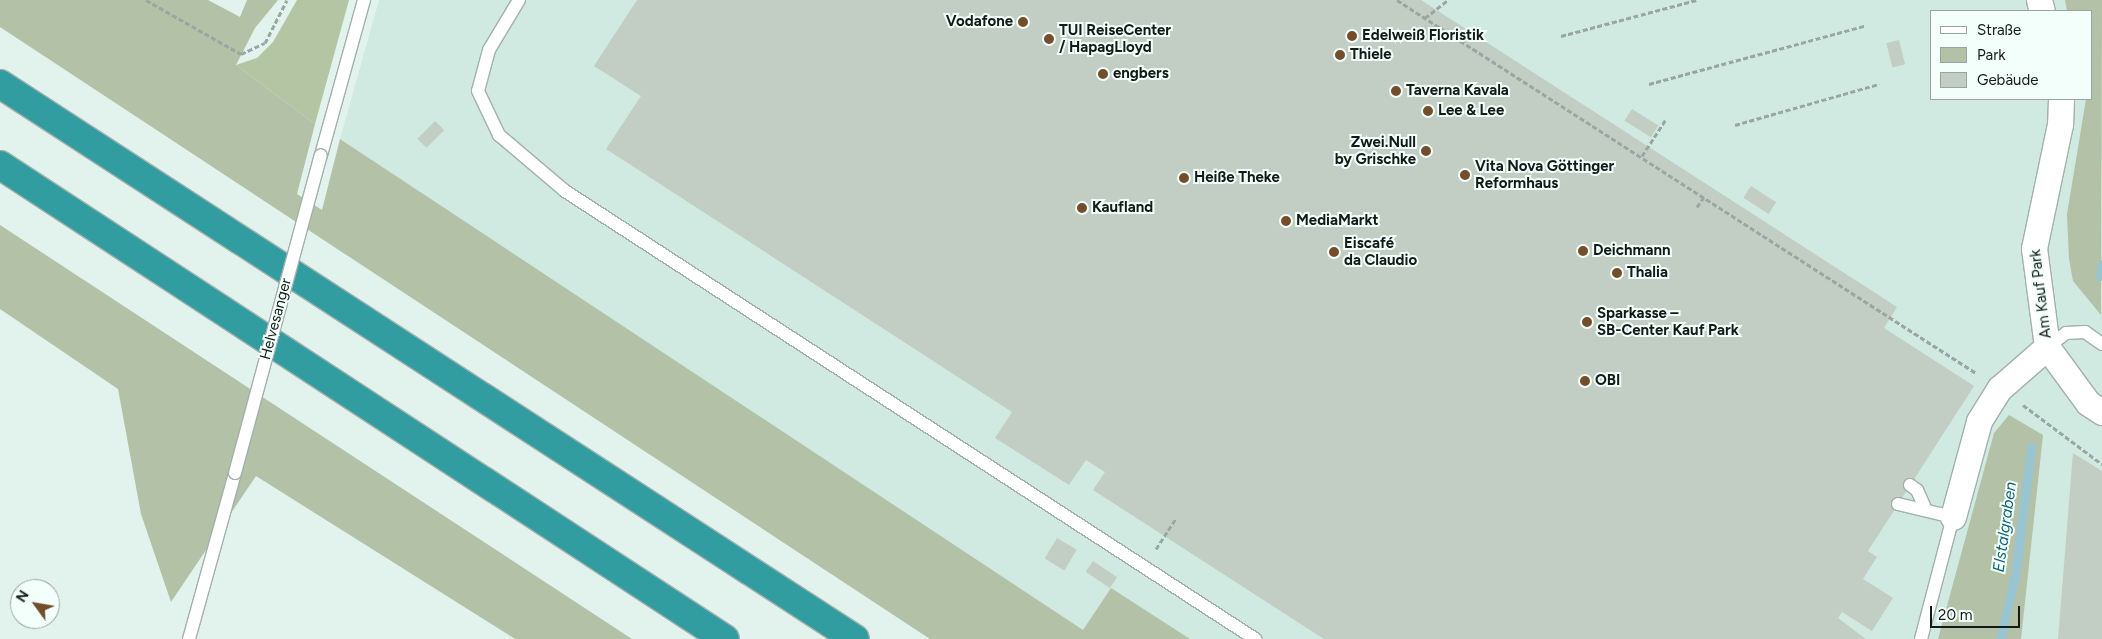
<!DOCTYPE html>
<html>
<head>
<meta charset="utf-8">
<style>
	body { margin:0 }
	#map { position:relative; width:2102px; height:639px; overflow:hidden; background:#e2f2ed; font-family:Figtree,sans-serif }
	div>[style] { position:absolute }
	.built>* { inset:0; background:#d0e9e1 }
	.green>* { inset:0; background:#b3c1a6 }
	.forest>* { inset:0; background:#b4c5a3 }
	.stream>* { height:9px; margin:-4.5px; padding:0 4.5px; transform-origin:4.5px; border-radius:4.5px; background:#99c4d2 }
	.building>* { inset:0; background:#c2cec4; transform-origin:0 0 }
	.path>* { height:3px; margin-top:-1.5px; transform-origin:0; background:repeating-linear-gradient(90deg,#99a6a2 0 5px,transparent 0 7.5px) }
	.roads { filter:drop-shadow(1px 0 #a1b0ac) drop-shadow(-1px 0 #a1b0ac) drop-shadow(0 1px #a1b0ac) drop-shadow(0 -1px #a1b0ac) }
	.lane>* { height:12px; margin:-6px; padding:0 6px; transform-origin:6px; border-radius:6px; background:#fff }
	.street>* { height:25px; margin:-12.5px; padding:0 12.5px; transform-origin:12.5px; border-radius:12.5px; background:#fff }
	.highway>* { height:28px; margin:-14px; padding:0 14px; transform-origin:14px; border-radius:14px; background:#319da0 }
	.bridges { filter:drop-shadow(1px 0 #a1b0ac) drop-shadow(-1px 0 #a1b0ac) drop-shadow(0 1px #a1b0ac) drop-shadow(0 -1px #a1b0ac) }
	.lane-bridge>* { height:12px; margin:-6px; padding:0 6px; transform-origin:6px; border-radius:6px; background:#fff }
	.dots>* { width:14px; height:14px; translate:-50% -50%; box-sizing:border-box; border:2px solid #f2fffb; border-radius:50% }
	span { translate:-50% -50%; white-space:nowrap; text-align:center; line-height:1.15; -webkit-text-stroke:4px #f2fffb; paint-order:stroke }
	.poi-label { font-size:15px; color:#141a18; font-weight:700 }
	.right { translate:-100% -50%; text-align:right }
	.left { translate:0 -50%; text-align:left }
	.street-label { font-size:15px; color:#141a18 }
	.water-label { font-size:16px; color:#0f6276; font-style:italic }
	.legend { position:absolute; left:1930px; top:10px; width:162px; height:90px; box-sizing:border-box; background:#f2fffb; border:1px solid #99a3a0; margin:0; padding:6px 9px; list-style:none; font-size:15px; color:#141a18 }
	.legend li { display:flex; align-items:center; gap:10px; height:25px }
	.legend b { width:25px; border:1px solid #99a3a0 }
	.north { position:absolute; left:10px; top:579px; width:50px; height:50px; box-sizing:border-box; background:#f2fffb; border:1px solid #99a3a0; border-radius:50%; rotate:302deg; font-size:14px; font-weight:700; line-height:20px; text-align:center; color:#141a18 }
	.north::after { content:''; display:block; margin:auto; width:18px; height:22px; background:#744d2a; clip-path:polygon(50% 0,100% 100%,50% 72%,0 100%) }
	.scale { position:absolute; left:1930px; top:606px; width:90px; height:22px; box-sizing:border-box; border:2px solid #141a18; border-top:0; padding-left:6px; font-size:15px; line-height:18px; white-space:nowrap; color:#141a18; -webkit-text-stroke:4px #f2fffb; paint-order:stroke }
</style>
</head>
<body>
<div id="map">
	<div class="built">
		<i style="clip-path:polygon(evenodd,379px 0,2102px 0,2102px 639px,1096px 639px,340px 139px,379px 0,1931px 11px,2091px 11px,2091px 99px,1931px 99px,1931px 11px)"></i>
	</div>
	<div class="green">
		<i style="clip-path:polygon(0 0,208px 0,240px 17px,247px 0,278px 0,255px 28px,236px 65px,315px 124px,297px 194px,322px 210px,340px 139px,1083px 630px,1111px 588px,1190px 639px,930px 639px,0 27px)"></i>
		<i style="clip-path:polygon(2065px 0,2102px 0,2101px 315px,2073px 281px,2069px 259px,2067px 214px,2086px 99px,2091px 99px,2091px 11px,2067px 11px)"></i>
		<i style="clip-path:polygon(0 225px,632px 639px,515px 639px,256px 476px,171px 602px,141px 514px,118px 389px,0 309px)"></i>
		<i style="clip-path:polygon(2009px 415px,2043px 435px,2021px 639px,1938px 639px,1994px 433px)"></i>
	</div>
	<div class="forest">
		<i style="clip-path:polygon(297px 0,349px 0,315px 124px,236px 65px,257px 58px,273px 42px)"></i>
	</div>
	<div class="stream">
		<i style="left:2100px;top:276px;width:12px;rotate:-81deg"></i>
		<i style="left:2000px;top:639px;width:65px;rotate:-76.6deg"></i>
		<i style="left:2015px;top:576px;width:130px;rotate:-82.9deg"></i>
	</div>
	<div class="building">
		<i style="clip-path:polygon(637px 0,1421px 0,1897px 307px,1884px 328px,1974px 386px,1868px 551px,1877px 557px,1863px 579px,1893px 598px,1872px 631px,1842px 612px,1838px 618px,1866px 639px,1324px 639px,1093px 490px,1105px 472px,1086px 460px,1069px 485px,995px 438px,1012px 412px,606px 149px,641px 96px,594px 66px)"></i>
		<i style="left:1899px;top:40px;width:25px;height:13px;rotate:76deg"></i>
		<i style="left:1632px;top:109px;width:31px;height:14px;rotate:32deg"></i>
		<i style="left:435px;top:121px;width:13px;height:25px;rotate:45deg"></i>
		<i style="left:1751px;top:186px;width:30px;height:14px;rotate:33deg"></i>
		<i style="clip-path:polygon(2073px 453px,2102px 471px,2102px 639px,2058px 639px)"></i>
		<i style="left:1057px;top:538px;width:23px;height:24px;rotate:31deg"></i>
		<i style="left:1093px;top:561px;width:29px;height:13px;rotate:34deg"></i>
	</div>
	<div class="path">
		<i style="left:146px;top:0;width:109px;rotate:29.6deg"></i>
		<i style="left:241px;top:54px;width:26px;rotate:-25deg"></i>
		<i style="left:265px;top:43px;width:48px;rotate:-62.9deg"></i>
		<i style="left:1397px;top:0;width:689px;rotate:32.79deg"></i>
		<i style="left:1425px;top:18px;width:29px;rotate:-38deg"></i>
		<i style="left:1561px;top:36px;width:140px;rotate:-14.9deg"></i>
		<i style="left:1649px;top:84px;width:223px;rotate:-15.1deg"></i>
		<i style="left:1735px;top:125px;width:150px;rotate:-15.9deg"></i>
		<i style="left:1642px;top:156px;width:44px;rotate:-57deg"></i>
		<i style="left:1697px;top:207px;width:12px;rotate:-55deg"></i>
		<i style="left:2023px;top:405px;width:99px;rotate:36.8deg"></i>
		<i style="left:1156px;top:549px;width:37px;rotate:-57deg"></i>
	</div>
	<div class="roads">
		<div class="lane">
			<i style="left:519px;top:0;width:58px;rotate:121deg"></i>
			<i style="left:489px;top:50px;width:42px;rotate:105deg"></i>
			<i style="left:478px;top:91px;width:49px;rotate:64.5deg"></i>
			<i style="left:499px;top:135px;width:87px;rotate:40.3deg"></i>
			<i style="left:565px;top:191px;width:823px;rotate:32.99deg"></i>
			<i style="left:321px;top:155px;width:161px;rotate:-74.5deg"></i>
			<i style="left:2047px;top:347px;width:24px;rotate:-36deg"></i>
			<i style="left:2066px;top:333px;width:19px;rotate:-3deg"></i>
			<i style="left:2085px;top:332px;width:21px;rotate:35deg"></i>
			<i style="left:1910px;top:485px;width:9px;rotate:36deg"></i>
			<i style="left:1917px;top:490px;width:17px;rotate:66deg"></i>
			<i style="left:1898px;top:504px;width:57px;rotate:13.3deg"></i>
			<i style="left:1953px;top:517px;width:126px;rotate:104.7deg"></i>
			<i style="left:189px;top:639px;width:172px;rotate:-74.5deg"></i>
		</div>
		<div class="street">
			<i style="left:2039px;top:0;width:11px;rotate:75deg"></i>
			<i style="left:2061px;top:99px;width:25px;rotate:92deg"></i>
			<i style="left:2060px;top:124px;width:127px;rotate:101.8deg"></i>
			<i style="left:2034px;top:248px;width:100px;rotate:82.5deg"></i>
			<i style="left:2047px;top:347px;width:69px;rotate:53.8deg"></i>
			<i style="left:2088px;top:403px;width:17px;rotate:33deg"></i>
			<i style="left:1953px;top:517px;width:99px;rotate:-74.8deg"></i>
			<i style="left:1979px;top:421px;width:39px;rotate:-58deg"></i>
			<i style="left:2000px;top:388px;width:62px;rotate:-41.1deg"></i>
		</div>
		<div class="highway">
			<i style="left:0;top:84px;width:1019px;rotate:32.99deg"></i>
			<i style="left:0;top:165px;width:866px;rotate:33.18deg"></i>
		</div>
	</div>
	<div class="bridges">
		<div class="lane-bridge">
			<i style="left:235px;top:473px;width:329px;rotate:-74.9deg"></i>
		</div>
	</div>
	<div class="dots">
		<i style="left:1023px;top:22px;background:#744d2a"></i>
		<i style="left:1352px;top:36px;background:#744d2a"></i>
		<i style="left:1049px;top:39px;background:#744d2a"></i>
		<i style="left:1340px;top:55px;background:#744d2a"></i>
		<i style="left:1103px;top:74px;background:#744d2a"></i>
		<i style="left:1396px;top:91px;background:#744d2a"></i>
		<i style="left:1428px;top:111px;background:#744d2a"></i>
		<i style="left:1426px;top:151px;background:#744d2a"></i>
		<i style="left:1465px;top:175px;background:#744d2a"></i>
		<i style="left:1184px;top:178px;background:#744d2a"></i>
		<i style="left:1082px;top:208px;background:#744d2a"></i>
		<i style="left:1286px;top:221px;background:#744d2a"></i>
		<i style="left:1583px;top:251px;background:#744d2a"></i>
		<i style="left:1334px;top:252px;background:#744d2a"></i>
		<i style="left:1617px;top:273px;background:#744d2a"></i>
		<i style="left:1587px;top:322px;background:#744d2a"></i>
		<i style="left:1585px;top:381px;background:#744d2a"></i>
	</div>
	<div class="poi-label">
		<span class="right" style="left:1013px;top:22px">Vodafone</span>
		<span class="left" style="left:1059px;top:39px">TUI ReiseCenter<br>/ HapagLloyd</span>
		<span class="left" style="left:1362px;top:36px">Edelweiß Floristik</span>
		<span class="left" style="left:1350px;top:55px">Thiele</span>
		<span class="left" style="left:1113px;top:74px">engbers</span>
		<span class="left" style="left:1406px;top:91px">Taverna Kavala</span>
		<span class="left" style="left:1438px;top:111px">Lee &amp; Lee</span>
		<span class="right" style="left:1416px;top:151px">Zwei.Null<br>by Grischke</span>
		<span class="left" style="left:1475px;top:175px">Vita Nova Göttinger<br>Reformhaus</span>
		<span class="left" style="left:1194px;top:178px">Heiße Theke</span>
		<span class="left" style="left:1092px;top:208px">Kaufland</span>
		<span class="left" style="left:1296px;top:221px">MediaMarkt</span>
		<span class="left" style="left:1344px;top:252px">Eiscafé<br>da Claudio</span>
		<span class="left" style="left:1593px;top:251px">Deichmann</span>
		<span class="left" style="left:1627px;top:273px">Thalia</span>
		<span class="left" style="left:1597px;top:322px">Sparkasse –<br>SB-Center Kauf Park</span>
		<span class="left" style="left:1595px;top:381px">OBI</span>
	</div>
	<div class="street-label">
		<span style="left:2041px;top:294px;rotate:-97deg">Am Kauf Park</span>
		<span style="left:276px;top:319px;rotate:-75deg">Helvesanger</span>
	</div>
	<div class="water-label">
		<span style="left:2005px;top:527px;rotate:-82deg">Elstalgraben</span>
	</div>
	<ul class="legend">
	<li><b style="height:6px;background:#fff"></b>Straße</li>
	<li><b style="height:14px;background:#b3c1a6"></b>Park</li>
	<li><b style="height:14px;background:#c2cec4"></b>Gebäude</li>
	</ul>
	<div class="north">N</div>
	<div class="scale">20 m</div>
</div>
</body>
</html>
